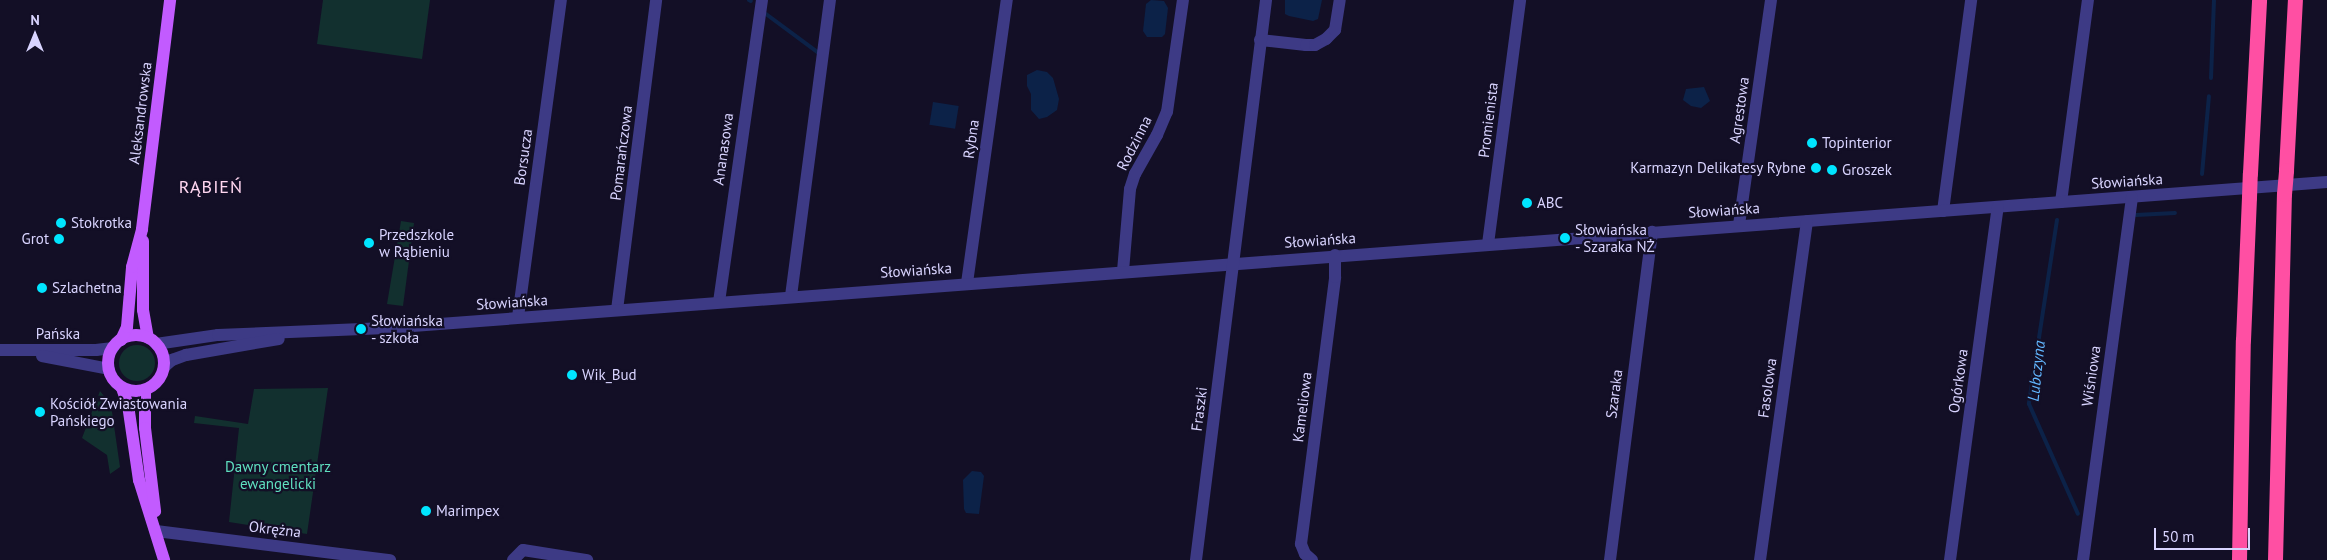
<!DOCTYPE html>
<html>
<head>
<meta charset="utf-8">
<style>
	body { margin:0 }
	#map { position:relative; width:2327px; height:560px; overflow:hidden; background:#130f26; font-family:"PT Sans",sans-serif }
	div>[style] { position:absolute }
	.green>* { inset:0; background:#12302f }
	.round { border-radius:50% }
	.water>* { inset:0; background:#0c2248; transform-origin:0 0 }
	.stream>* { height:4px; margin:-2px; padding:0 2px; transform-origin:2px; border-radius:2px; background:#0c2248 }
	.minor>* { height:12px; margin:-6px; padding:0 6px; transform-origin:6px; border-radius:6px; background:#3d3a85 }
	.major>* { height:12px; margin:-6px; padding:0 6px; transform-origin:6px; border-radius:6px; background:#c25bff }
	.major>.ring { margin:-6px; padding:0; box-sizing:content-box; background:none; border:12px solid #c25bff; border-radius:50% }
	.highway>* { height:15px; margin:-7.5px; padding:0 7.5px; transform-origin:7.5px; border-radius:7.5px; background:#ff4fa3 }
	.highway-bridge>* { height:15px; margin:-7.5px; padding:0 7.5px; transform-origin:7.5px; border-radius:7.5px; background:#ff4fa3 }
	.dots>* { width:14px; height:14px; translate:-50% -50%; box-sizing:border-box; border:2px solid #130f26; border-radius:50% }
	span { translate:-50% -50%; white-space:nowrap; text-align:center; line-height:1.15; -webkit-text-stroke:4.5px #130f26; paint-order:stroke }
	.street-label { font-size:15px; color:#d9d4ff }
	.poi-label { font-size:15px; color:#d9d4ff }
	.left { translate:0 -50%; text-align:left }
	.right { translate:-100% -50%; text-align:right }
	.park-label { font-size:15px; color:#5fe0c0 }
	.water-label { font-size:16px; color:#62b6ff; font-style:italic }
	.quarter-label { font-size:18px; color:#ffd6f0; letter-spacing:1px }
	.north { position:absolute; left:10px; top:10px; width:50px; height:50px; -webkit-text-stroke:4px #130f26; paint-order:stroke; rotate:0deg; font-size:14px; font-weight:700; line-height:20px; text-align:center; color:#d9d4ff }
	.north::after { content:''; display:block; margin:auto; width:18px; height:22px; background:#d9d4ff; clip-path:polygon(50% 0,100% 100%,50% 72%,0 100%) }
	.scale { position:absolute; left:2154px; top:528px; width:96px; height:22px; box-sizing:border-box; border:2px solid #d9d4ff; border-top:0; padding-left:6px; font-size:15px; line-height:18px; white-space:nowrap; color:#d9d4ff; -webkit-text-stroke:4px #130f26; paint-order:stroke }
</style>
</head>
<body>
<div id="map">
	<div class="green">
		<i style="clip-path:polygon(323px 0,430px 0,422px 59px,317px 44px)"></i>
		<i style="clip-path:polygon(401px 221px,414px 223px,403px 306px,387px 304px)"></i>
		<i class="round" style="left:119px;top:345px;width:36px;height:36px"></i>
		<i style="clip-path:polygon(328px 388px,307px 534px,229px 522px,239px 428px,194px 423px,195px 416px,248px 424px,254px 389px)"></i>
		<i style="clip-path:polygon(100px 391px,111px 405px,120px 467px,110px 474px,107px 455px,82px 438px)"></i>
	</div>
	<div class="water">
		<i style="clip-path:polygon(1151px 0,1164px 1px,1168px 8px,1165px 34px,1162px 37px,1147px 37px,1143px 31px,1146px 4px)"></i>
		<i style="clip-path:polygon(1285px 0,1322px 0,1318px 19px,1313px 21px,1289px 16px,1285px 14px)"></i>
		<i style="clip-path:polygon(1037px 70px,1047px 72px,1053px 78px,1059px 99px,1057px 110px,1047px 117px,1039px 119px,1031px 110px,1031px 94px,1027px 86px,1027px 75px)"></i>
		<i style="clip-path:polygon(1704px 87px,1710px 101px,1701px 108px,1691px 106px,1683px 100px,1686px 89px)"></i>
		<i style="left:933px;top:102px;width:26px;height:23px;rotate:9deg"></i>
		<i style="clip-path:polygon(972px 471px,981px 472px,984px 476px,979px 514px,966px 513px,964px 509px,963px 480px)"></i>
	</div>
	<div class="stream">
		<i style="left:749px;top:0;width:2px;rotate:27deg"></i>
		<i style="left:766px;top:14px;width:67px;rotate:36.5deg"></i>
		<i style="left:2211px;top:78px;width:78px;rotate:-87.8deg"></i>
		<i style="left:2202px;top:174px;width:78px;rotate:-84.9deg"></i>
		<i style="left:2136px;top:215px;width:39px;rotate:-3deg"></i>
		<i style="left:2057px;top:220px;width:186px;rotate:98.7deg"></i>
		<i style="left:2029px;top:404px;width:120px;rotate:66deg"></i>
	</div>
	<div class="minor">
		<i style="left:1260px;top:40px;width:46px;rotate:6.2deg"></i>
		<i style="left:1306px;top:45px;width:9px"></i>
		<i style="left:1315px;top:45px;width:13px;rotate:-29deg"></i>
		<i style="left:1326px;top:39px;width:13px;rotate:-45deg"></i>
		<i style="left:1335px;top:30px;width:30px;rotate:-81deg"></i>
		<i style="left:2061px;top:202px;width:204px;rotate:-82.4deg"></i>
		<i style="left:1943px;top:211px;width:213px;rotate:-82.4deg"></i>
		<i style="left:1739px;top:225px;width:227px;rotate:-81.9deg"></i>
		<i style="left:1488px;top:244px;width:246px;rotate:-82.5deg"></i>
		<i style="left:1123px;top:271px;width:82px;rotate:-85.1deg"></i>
		<i style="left:1130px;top:189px;width:16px;rotate:-72deg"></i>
		<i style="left:1135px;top:174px;width:45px;rotate:-60.6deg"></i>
		<i style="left:1157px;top:135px;width:25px;rotate:-67deg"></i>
		<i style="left:1167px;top:112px;width:113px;rotate:-81.9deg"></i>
		<i style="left:967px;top:283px;width:286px;rotate:-82deg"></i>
		<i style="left:791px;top:296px;width:299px;rotate:-82.5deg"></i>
		<i style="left:719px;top:302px;width:305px;rotate:-81.9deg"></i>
		<i style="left:617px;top:310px;width:312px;rotate:-82.8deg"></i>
		<i style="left:518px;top:317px;width:320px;rotate:-82.3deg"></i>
		<i style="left:156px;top:344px;width:63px;rotate:-8.3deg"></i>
		<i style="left:218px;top:335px;width:168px;rotate:-2.4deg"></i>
		<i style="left:386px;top:328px;width:1946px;rotate:-4.3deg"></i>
		<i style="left:0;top:350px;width:96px"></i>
		<i style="left:96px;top:350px;width:17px;rotate:-7deg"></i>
		<i style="left:42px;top:356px;width:68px;rotate:11deg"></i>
		<i style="left:164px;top:367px;width:11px;rotate:-41deg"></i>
		<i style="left:172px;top:360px;width:15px;rotate:-20deg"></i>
		<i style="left:186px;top:355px;width:94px;rotate:-9.8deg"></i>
		<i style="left:156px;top:531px;width:236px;rotate:7.1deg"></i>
		<i style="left:513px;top:560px;width:14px;rotate:-45deg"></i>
		<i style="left:523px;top:550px;width:65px;rotate:8.9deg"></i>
		<i style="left:1196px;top:560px;width:564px;rotate:-82.87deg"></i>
		<i style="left:1312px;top:560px;width:9px;rotate:-139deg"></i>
		<i style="left:1305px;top:554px;width:11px;rotate:-112deg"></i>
		<i style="left:1301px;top:544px;width:269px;rotate:-82.7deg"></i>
		<i style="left:1335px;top:277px;width:22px;rotate:-90deg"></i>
		<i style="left:1610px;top:560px;width:331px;rotate:-82.7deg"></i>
		<i style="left:1760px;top:560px;width:342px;rotate:-82.1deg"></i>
		<i style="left:1950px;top:560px;width:356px;rotate:-82.3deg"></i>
		<i style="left:2083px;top:560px;width:366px;rotate:-82.3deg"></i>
	</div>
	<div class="major">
		<i style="left:143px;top:241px;width:69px;rotate:90deg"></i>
		<i style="left:143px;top:310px;width:28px;rotate:80deg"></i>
		<i class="ring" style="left:108px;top:335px;width:44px;height:44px"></i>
		<i style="left:121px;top:340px;width:14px;rotate:-65deg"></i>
		<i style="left:127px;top:327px;width:60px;rotate:-85.2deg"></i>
		<i style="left:132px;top:267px;width:39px;rotate:-75deg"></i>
		<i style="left:142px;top:229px;width:231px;rotate:-83deg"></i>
		<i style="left:122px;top:388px;width:18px;rotate:71deg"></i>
		<i style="left:128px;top:405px;width:76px;rotate:81.7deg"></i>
		<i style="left:139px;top:480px;width:84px;rotate:72.6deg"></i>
		<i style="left:145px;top:390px;width:38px;rotate:90deg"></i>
		<i style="left:145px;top:428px;width:84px;rotate:83.1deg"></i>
	</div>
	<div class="highway">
		<i style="left:2286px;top:170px;width:170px;rotate:-87deg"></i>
		<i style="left:2250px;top:173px;width:173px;rotate:-87deg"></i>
		<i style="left:2239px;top:560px;width:220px;rotate:-89deg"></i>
		<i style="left:2243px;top:340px;width:143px;rotate:-87.6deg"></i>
		<i style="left:2275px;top:560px;width:366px;rotate:-88.6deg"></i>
	</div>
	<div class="highway-bridge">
		<i style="left:2284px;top:194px;width:24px;rotate:-85deg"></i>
		<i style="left:2249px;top:197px;width:24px;rotate:-88deg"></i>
	</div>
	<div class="dots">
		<i style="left:1812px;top:143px;background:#00e5ff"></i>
		<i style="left:1816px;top:168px;background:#00e5ff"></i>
		<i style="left:1832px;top:170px;background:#00e5ff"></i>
		<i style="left:1527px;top:203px;background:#00e5ff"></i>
		<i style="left:61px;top:223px;background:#00e5ff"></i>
		<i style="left:1565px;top:238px;background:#00e5ff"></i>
		<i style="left:59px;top:239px;background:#00e5ff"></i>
		<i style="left:369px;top:243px;background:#00e5ff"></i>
		<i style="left:42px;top:288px;background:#00e5ff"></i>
		<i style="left:361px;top:329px;background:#00e5ff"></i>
		<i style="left:572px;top:375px;background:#00e5ff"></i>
		<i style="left:40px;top:412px;background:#00e5ff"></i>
		<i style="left:426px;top:511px;background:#00e5ff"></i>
	</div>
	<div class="street-label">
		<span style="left:1739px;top:110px;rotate:-82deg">Agrestowa</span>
		<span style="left:140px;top:113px;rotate:-83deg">Aleksandrowska</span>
		<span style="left:1488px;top:120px;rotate:-83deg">Promienista</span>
		<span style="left:971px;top:139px;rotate:-82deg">Rybna</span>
		<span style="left:1134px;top:143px;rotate:-63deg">Rodzinna</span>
		<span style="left:723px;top:149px;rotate:-82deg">Ananasowa</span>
		<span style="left:621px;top:153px;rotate:-83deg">Pomarańczowa</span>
		<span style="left:523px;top:157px;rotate:-82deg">Borsucza</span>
		<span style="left:2127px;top:181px;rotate:-4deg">Słowiańska</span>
		<span style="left:1724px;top:210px;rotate:-4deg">Słowiańska</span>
		<span style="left:1320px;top:240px;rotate:-4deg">Słowiańska</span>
		<span style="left:916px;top:270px;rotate:-4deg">Słowiańska</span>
		<span style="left:512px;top:302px;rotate:-4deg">Słowiańska</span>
		<span style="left:58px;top:334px">Pańska</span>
		<span style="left:2091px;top:376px;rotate:-82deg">Wiśniowa</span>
		<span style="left:1958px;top:381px;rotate:-82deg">Ogórkowa</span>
		<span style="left:1767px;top:388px;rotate:-82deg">Fasolowa</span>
		<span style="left:1614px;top:394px;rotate:-83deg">Szaraka</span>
		<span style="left:1302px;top:407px;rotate:-83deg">Kameliowa</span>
		<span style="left:1199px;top:409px;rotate:-83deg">Fraszki</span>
		<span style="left:275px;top:529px;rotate:7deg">Okrężna</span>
	</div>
	<div class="poi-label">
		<span class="left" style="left:1822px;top:143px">Topinterior</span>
		<span class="right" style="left:1806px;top:168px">Karmazyn Delikatesy Rybne</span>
		<span class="left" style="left:1842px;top:170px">Groszek</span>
		<span class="left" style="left:1537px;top:203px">ABC</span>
		<span class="left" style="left:71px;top:223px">Stokrotka</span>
		<span class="left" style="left:1575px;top:238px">Słowiańska<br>- Szaraka NŻ</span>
		<span class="left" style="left:379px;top:243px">Przedszkole<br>w Rąbieniu</span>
		<span class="right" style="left:49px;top:239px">Grot</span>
		<span class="left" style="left:52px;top:288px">Szlachetna</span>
		<span class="left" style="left:371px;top:329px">Słowiańska<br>- szkoła</span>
		<span class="left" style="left:582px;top:375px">Wik_Bud</span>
		<span class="left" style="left:50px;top:412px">Kościół Zwiastowania<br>Pańskiego</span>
		<span class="left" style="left:436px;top:511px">Marimpex</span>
	</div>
	<div class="park-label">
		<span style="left:278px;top:475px">Dawny cmentarz<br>ewangelicki</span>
	</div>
	<div class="water-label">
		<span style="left:2036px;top:371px;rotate:-84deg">Lubczyna</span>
	</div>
	<div class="quarter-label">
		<span style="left:211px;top:187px">RĄBIEŃ</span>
	</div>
	<div class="north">N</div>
	<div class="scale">50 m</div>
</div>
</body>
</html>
